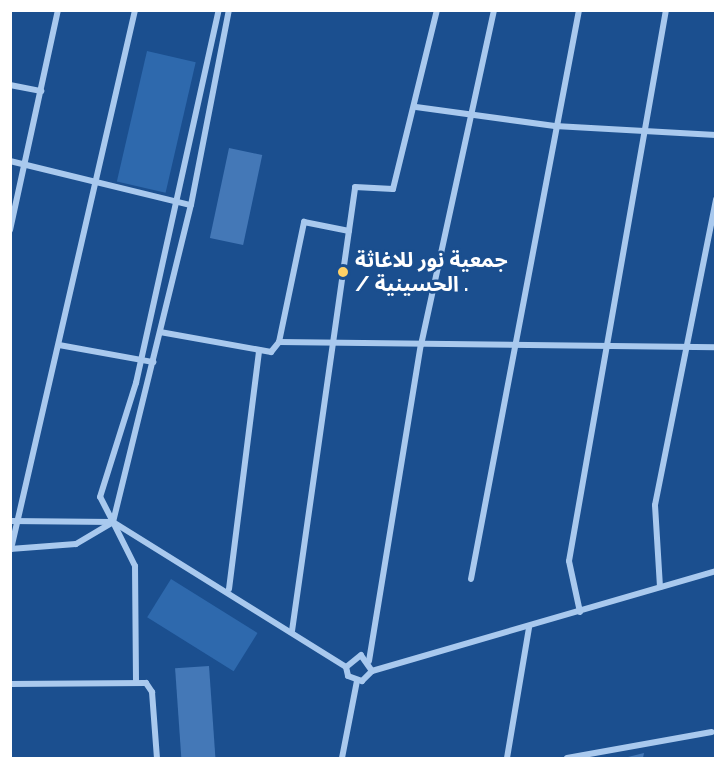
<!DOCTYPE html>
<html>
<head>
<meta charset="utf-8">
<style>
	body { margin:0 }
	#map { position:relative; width:726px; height:769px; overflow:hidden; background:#1b4f8f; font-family:Raleway,"Noto Sans Arabic",sans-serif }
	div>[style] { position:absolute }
	.green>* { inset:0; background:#2e69ad; transform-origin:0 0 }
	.building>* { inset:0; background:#4478b7; transform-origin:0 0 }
	.minor>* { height:6px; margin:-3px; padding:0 3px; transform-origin:3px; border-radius:3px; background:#a9c9ee }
	.dots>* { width:16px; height:16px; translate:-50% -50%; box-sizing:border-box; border:3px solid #1b4f8f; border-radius:50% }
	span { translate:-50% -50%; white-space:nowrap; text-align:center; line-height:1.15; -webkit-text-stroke:5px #1b4f8f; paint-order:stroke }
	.poi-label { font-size:21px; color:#fff; font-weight:700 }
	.left { translate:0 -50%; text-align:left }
	.frame { position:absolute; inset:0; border:12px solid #fff; pointer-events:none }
</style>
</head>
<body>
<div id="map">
	<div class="green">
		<i style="left:147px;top:51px;width:50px;height:134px;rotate:13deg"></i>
		<i style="left:171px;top:579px;width:102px;height:45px;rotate:32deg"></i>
	</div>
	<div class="building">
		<i style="left:229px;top:148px;width:34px;height:92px;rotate:12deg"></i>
		<i style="left:209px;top:666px;width:92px;height:34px;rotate:86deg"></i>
		<i style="clip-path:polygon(644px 753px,643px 758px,624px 758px)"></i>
	</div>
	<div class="minor">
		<i style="left:10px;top:85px;width:32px;rotate:11deg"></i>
		<i style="left:416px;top:107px;width:140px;rotate:7.8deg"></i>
		<i style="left:555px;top:126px;width:161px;rotate:3.2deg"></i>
		<i style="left:10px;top:161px;width:186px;rotate:13.7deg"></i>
		<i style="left:10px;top:230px;width:225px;rotate:-77.7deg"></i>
		<i style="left:160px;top:332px;width:113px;rotate:10.2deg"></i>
		<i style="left:271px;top:352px;width:13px;rotate:-51deg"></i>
		<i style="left:279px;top:342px;width:437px;rotate:0.7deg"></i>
		<i style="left:279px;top:342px;width:123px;rotate:-78.2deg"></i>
		<i style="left:304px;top:222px;width:46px;rotate:11.3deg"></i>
		<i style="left:59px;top:345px;width:96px;rotate:10.3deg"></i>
		<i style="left:10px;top:521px;width:103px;rotate:0.6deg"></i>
		<i style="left:113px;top:522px;width:274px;rotate:31.9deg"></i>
		<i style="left:10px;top:549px;width:66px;rotate:-4.3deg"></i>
		<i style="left:76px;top:544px;width:43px;rotate:-30.7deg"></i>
		<i style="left:113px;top:522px;width:28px;rotate:-117deg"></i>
		<i style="left:100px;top:497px;width:120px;rotate:-72.5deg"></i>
		<i style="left:136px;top:383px;width:382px;rotate:-77.5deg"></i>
		<i style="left:11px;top:549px;width:553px;rotate:-77.04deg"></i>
		<i style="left:471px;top:579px;width:579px;rotate:-79.25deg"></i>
		<i style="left:660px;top:587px;width:82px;rotate:-93.5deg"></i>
		<i style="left:655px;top:505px;width:312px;rotate:-78.7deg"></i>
		<i style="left:229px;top:589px;width:241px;rotate:-82.8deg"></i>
		<i style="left:580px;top:612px;width:52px;rotate:-102.2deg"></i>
		<i style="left:569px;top:561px;width:559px;rotate:-80.02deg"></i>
		<i style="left:292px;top:631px;width:448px;rotate:-81.9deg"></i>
		<i style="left:355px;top:187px;width:38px;rotate:3deg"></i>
		<i style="left:393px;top:189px;width:184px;rotate:-76.2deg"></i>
		<i style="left:369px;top:661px;width:320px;rotate:-80.7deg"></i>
		<i style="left:421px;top:345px;width:343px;rotate:-77.7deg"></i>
		<i style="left:372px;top:671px;width:19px;rotate:-125deg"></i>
		<i style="left:361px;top:655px;width:19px;rotate:141deg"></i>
		<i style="left:346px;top:667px;width:9px;rotate:77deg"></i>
		<i style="left:348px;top:676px;width:15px;rotate:20deg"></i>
		<i style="left:362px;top:681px;width:14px;rotate:-45deg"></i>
		<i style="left:372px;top:671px;width:358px;rotate:-16.2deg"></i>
		<i style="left:136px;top:680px;width:114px;rotate:-90.5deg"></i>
		<i style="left:135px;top:566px;width:49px;rotate:-116.6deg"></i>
		<i style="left:113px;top:522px;width:326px;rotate:-76.2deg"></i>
		<i style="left:191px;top:205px;width:199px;rotate:-79deg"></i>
		<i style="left:10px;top:684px;width:136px;rotate:-0.4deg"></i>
		<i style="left:146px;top:683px;width:11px;rotate:56deg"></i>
		<i style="left:152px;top:692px;width:66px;rotate:85.7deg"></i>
		<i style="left:342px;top:758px;width:78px;rotate:-79deg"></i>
		<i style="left:507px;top:758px;width:132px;rotate:-80.4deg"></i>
		<i style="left:567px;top:758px;width:147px;rotate:-10.2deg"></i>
	</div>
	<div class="dots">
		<i style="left:343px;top:272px;background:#ffd166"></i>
	</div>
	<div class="poi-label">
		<span class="left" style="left:355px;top:272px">جمعية نور للاغاثة<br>/ الحسينية .</span>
	</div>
	<div class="frame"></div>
</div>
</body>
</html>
